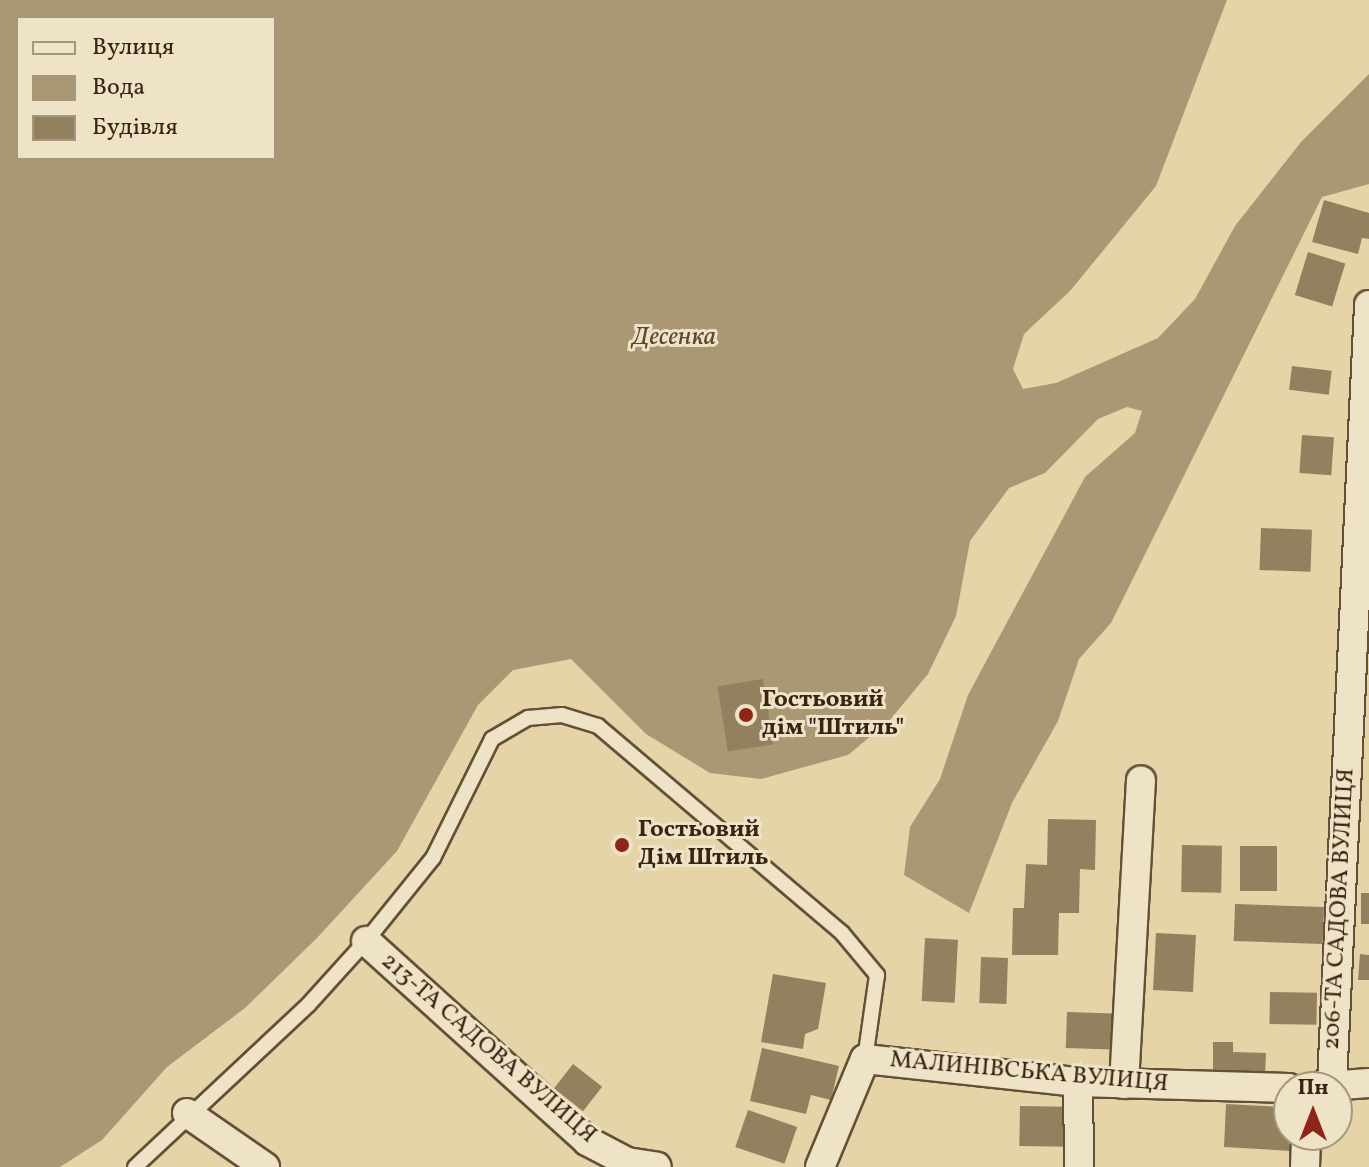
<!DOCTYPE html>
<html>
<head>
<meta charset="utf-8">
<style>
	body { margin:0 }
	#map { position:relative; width:1369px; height:1167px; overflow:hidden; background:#e5d4a7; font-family:Vollkorn,serif }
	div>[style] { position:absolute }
	.water>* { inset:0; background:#aa9874 }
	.building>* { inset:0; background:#92805f; transform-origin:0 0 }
	.roads { filter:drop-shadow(2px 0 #635037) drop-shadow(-2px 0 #635037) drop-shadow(0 2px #635037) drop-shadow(0 -2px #635037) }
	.lane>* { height:14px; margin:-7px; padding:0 7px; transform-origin:7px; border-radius:7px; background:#eee3c6 }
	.street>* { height:28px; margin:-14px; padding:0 14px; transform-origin:14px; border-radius:14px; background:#eee3c6 }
	.dots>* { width:22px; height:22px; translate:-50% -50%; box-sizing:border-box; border:4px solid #eee3c6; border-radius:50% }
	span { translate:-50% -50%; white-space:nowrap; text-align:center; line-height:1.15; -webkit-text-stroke:6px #eee3c6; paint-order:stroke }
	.poi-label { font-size:24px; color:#382412; font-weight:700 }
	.left { translate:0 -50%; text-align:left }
	.street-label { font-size:24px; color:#382412 }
	.water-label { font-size:26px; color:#5a472f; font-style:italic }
	.legend { position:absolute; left:16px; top:16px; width:260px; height:144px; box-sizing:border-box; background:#eee3c6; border:2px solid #a5977e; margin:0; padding:10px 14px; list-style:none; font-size:24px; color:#382412 }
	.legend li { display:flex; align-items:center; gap:16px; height:40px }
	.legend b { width:40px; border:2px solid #a5977e }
	.north { position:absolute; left:1273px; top:1071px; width:80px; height:80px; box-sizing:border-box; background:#eee3c6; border:2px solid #a5977e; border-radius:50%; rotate:0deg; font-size:22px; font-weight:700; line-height:32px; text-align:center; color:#382412 }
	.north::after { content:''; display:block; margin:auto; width:28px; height:36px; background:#8f2418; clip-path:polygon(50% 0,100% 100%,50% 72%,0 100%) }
</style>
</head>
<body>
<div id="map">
	<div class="water">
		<i style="clip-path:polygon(evenodd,0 0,1227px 0,1156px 186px,1070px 291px,1024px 334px,1013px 369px,1023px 389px,1056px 383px,1158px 338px,1195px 299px,1235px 226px,1301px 142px,1369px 74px,1369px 184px,1322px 197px,1111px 623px,1079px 659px,1058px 721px,1012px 803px,969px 913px,904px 875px,910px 827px,940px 779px,968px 695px,1085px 477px,1135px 433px,1142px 411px,1127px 407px,1098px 419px,1045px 473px,1009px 488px,970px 541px,956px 616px,928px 674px,889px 721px,848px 755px,761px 779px,710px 773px,646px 734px,571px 659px,513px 670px,478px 705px,397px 851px,317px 938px,245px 1008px,167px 1067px,102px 1140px,60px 1167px,0 1167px,0 0,18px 18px,274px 18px,274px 158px,18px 158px,18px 18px)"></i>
	</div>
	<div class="building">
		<i style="clip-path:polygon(1324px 200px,1369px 213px,1369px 239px,1362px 238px,1358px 254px,1312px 242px)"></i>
		<i style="left:1308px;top:252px;width:39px;height:45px;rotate:17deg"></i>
		<i style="left:1292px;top:366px;width:40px;height:24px;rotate:7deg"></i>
		<i style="left:1302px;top:435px;width:32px;height:38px;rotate:4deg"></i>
		<i style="left:1261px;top:528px;width:51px;height:42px;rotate:2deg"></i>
		<i style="left:763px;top:679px;width:66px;height:46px;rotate:81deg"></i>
		<i style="clip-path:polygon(1048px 819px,1096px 820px,1095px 870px,1080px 869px,1079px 913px,1059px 913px,1058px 955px,1012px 955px,1013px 908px,1024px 908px,1026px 864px,1047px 865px)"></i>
		<i style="left:1182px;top:845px;width:40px;height:47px;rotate:1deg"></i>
		<i style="left:1240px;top:846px;width:37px;height:45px"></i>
		<i style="left:1361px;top:893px;width:8px;height:31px"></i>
		<i style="left:1235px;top:904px;width:89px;height:37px;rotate:2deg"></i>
		<i style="left:1156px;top:933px;width:40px;height:57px;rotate:3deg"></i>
		<i style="left:925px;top:938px;width:33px;height:63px;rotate:3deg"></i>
		<i style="clip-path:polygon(1360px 954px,1369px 955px,1369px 980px,1358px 980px)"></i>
		<i style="left:981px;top:957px;width:27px;height:46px;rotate:2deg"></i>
		<i style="clip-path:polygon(773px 974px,826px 983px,818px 1029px,805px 1034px,803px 1049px,761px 1042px)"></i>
		<i style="left:1270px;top:992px;width:47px;height:32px;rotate:1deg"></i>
		<i style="left:1067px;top:1012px;width:53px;height:36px;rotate:2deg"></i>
		<i style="clip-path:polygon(1213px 1042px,1233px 1042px,1233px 1052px,1266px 1053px,1265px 1076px,1213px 1075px)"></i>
		<i style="clip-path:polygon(762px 1048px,839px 1066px,831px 1100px,811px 1095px,806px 1114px,750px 1101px)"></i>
		<i style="left:573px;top:1064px;width:37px;height:31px;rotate:38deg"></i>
		<i style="clip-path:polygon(1226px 1104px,1281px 1107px,1291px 1151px,1224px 1147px)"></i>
		<i style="left:1020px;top:1106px;width:49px;height:40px;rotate:1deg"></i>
		<i style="left:748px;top:1110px;width:52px;height:39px;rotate:19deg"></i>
	</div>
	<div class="roads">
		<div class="lane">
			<i style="left:135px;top:1167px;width:238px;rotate:-43.1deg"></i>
			<i style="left:309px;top:1004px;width:85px;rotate:-47.9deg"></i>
			<i style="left:366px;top:941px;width:107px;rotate:-51.1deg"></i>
			<i style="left:433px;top:858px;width:133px;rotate:-63.6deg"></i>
			<i style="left:492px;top:739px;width:42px;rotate:-30.3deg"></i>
			<i style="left:528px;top:718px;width:34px;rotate:-5deg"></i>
			<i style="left:562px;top:715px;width:38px;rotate:17deg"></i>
			<i style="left:598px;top:726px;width:320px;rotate:40.3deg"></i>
			<i style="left:842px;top:933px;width:55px;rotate:50.2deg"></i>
			<i style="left:877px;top:975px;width:85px;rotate:98.1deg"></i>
		</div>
		<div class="street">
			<i style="left:366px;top:941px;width:298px;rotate:42.1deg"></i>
			<i style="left:587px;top:1141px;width:45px;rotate:27.7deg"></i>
			<i style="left:627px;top:1162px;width:30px;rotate:9deg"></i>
			<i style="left:1078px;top:1082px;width:85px;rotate:89.3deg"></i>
			<i style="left:1332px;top:1082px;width:778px;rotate:-87.27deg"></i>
			<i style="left:1124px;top:1084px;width:304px;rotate:-86.8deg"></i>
			<i style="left:1315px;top:1087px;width:54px;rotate:-4.2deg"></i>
			<i style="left:187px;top:1113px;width:95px;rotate:34.7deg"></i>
			<i style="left:820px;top:1167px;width:117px;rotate:-67.4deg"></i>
			<i style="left:865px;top:1059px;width:214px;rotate:6.2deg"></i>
			<i style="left:1078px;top:1082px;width:211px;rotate:1.6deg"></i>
			<i style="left:1305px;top:1167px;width:32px;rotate:-88deg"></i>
		</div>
	</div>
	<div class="dots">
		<i style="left:746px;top:715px;background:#8f2418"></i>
		<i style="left:622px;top:845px;background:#8f2418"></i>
	</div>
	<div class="poi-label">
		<span class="left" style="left:762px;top:715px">Гостьовий<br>дім "Штиль"</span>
		<span class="left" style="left:638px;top:845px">Гостьовий<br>Дім Штиль</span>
	</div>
	<div class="street-label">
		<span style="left:1340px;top:909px;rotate:-87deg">206-ТА САДОВА ВУЛИЦЯ</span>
		<span style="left:488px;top:1049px;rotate:41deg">213-ТА САДОВА ВУЛИЦЯ</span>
		<span style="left:1029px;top:1073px;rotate:5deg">МАЛИНІВСЬКА ВУЛИЦЯ</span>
	</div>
	<div class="water-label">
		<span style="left:674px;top:338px">Десенка</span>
	</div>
	<ul class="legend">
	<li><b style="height:10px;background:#eee3c6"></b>Вулиця</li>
	<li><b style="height:22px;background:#aa9874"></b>Вода</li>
	<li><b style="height:22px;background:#92805f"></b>Будівля</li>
	</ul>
	<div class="north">Пн</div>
</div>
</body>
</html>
